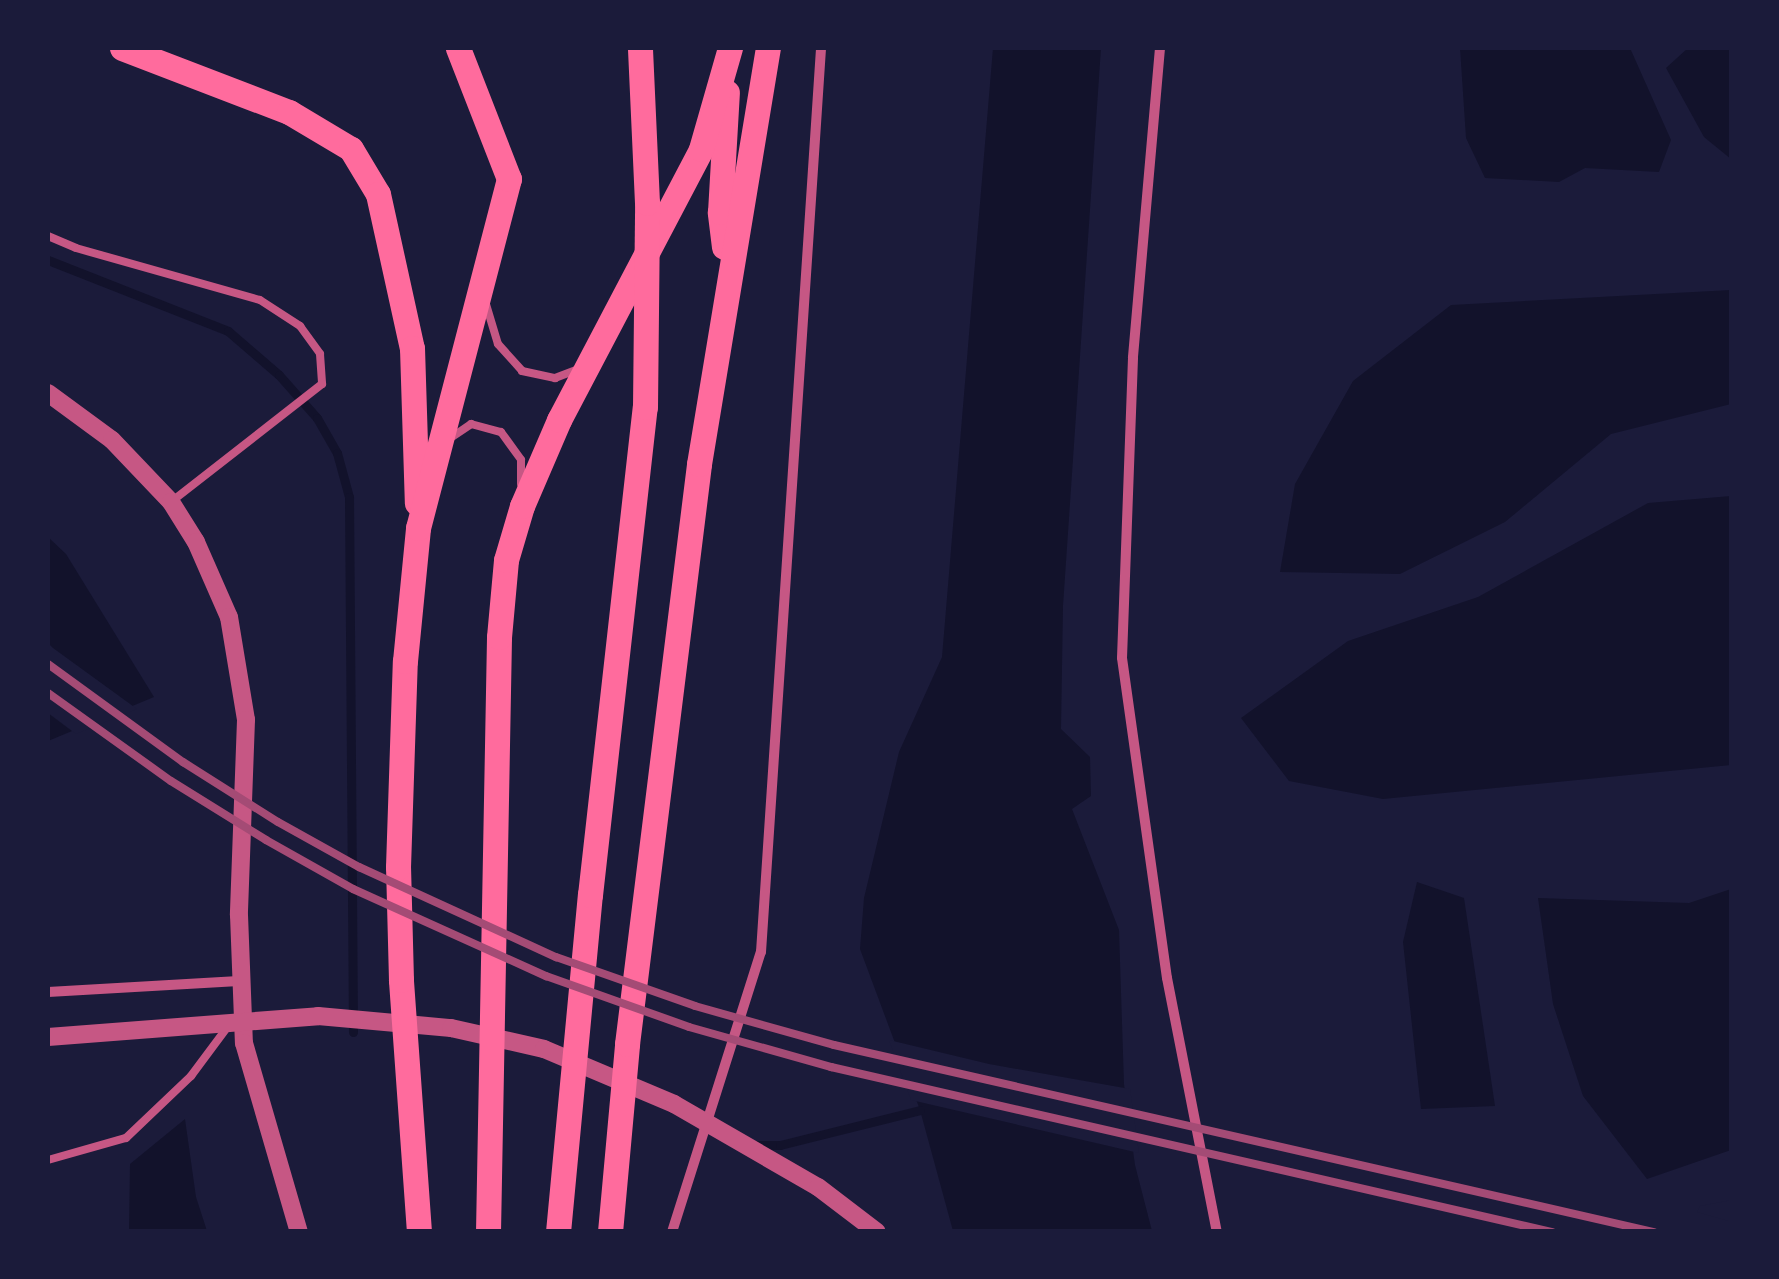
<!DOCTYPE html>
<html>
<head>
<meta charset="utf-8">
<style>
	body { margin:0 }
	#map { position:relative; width:1779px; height:1279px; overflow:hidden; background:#1b1b3a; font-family:"Libre Baskerville",serif }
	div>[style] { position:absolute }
	.water>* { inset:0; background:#12122b }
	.pier>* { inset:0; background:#1b1b3a }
	.stream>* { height:9px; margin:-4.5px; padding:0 4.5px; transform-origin:4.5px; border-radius:4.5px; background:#12122b }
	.service>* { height:8px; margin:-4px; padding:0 4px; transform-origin:4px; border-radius:4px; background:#c65784 }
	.minor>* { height:10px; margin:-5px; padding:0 5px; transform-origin:5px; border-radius:5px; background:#c65784 }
	.tertiary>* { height:18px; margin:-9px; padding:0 9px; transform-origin:9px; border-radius:9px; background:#c65784 }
	.primary>* { height:25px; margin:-12.5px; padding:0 12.5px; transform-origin:12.5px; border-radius:12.5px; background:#ff6b9d }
	.rail>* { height:8px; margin:-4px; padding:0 4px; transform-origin:4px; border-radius:4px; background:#a44b75 }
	span { translate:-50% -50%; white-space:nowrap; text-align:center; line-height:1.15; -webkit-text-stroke:10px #1b1b3a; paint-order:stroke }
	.frame { position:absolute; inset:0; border:50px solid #1b1b3a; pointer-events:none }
</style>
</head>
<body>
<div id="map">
	<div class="water">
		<i style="clip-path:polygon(993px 48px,1101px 48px,1063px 606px,1061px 729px,1090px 757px,1091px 796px,1072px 809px,1119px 930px,1124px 1084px,1135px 1165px,1152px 1231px,953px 1231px,920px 1110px,860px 949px,864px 898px,899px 752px,942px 657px)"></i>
		<i style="clip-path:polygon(1460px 48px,1630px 48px,1671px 140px,1659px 172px,1585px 168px,1559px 182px,1485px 178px,1466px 138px)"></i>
		<i style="clip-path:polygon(1688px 48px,1731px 48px,1731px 159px,1704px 137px,1666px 68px)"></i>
		<i style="clip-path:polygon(1731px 290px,1731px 404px,1611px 434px,1505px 522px,1400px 574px,1280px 572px,1295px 484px,1353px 381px,1451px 305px)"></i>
		<i style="clip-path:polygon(1731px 496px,1731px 765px,1383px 799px,1289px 781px,1241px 718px,1348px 641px,1478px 597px,1648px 503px)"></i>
		<i style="clip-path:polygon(48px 537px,66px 554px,154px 697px,48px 741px)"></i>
		<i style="clip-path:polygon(1417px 882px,1464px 898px,1495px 1106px,1421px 1109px,1403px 942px)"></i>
		<i style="clip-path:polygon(1731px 889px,1731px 1150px,1647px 1179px,1583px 1096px,1553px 1004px,1538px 898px,1689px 903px)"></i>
		<i style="clip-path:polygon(185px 1119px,196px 1197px,207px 1231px,129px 1231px,130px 1164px)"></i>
	</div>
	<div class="pier">
		<i style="clip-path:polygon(48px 643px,53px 648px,137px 709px,76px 734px,48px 713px)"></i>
		<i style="clip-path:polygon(889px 1040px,989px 1064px,1130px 1089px,1139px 1153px,911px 1100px)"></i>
		<i style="clip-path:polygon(1732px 1200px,1732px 1222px,1697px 1212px,1700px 1206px)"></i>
	</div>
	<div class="stream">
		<i style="left:48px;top:260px;width:193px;rotate:21.5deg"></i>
		<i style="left:228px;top:331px;width:67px;rotate:40.8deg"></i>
		<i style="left:279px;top:375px;width:57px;rotate:48.5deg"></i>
		<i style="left:317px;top:418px;width:40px;rotate:60.3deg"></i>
		<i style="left:337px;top:453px;width:46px;rotate:74.7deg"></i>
		<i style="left:349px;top:497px;width:535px;rotate:89.57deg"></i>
		<i style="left:754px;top:1145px;width:26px"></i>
		<i style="left:780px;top:1145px;width:144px;rotate:-14deg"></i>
	</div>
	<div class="service">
		<i style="left:48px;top:236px;width:30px;rotate:23deg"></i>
		<i style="left:76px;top:248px;width:191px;rotate:15.8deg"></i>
		<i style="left:260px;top:300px;width:48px;rotate:33deg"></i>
		<i style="left:300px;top:326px;width:34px;rotate:54deg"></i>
		<i style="left:320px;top:354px;width:30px;rotate:86deg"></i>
		<i style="left:322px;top:384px;width:192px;rotate:142deg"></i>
		<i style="left:485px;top:301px;width:45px;rotate:73.2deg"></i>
		<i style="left:498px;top:344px;width:36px;rotate:48deg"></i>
		<i style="left:522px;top:371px;width:34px;rotate:12deg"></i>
		<i style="left:555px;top:378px;width:26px;rotate:-21deg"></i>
		<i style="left:449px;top:439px;width:27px;rotate:-34deg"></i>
		<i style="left:471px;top:424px;width:31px;rotate:15deg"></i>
		<i style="left:501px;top:432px;width:34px;rotate:54deg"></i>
		<i style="left:521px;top:460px;width:24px;rotate:90deg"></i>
		<i style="left:48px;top:1160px;width:81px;rotate:-15.8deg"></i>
		<i style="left:126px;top:1138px;width:90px;rotate:-43.6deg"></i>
		<i style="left:191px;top:1076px;width:64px;rotate:-53.3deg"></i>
	</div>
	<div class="minor">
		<i style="left:1160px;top:48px;width:311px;rotate:95deg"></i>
		<i style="left:1133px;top:358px;width:300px;rotate:92.1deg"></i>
		<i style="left:1122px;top:658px;width:323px;rotate:82deg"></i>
		<i style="left:1167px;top:978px;width:259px;rotate:78.9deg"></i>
		<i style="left:48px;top:992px;width:191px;rotate:-3.3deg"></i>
		<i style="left:672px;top:1232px;width:294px;rotate:-72.4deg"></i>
		<i style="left:761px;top:952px;width:906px;rotate:-86.2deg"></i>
	</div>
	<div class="tertiary">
		<i style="left:48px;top:393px;width:79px;rotate:36.3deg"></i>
		<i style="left:112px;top:440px;width:86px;rotate:46.4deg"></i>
		<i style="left:171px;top:502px;width:47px;rotate:58deg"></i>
		<i style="left:196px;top:542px;width:82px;rotate:66.3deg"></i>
		<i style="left:229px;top:617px;width:104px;rotate:80.6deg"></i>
		<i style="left:246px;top:720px;width:195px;rotate:92.1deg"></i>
		<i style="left:239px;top:915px;width:128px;rotate:87.8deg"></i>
		<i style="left:244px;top:1043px;width:197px;rotate:73.8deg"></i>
		<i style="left:48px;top:1037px;width:271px;rotate:-4.4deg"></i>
		<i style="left:318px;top:1016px;width:134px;rotate:5.2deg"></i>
		<i style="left:451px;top:1028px;width:95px;rotate:12.7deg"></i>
		<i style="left:544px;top:1049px;width:141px;rotate:22.9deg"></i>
		<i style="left:674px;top:1104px;width:166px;rotate:30deg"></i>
		<i style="left:818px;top:1187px;width:74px;rotate:37.3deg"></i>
	</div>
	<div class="primary">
		<i style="left:122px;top:48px;width:179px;rotate:21deg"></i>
		<i style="left:289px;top:112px;width:72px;rotate:30.8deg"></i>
		<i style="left:351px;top:149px;width:52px;rotate:59deg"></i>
		<i style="left:378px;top:194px;width:158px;rotate:77.6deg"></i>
		<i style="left:412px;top:348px;width:155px;rotate:88.2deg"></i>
		<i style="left:724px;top:247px;width:35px;rotate:-97deg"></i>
		<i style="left:720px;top:212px;width:120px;rotate:-86.7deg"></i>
		<i style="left:419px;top:1232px;width:253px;rotate:-94.1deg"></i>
		<i style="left:401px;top:980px;width:113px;rotate:-91.5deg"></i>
		<i style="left:398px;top:867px;width:206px;rotate:-88.1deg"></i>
		<i style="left:405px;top:661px;width:134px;rotate:-84.4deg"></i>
		<i style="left:418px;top:528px;width:361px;rotate:-75.4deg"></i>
		<i style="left:509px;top:179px;width:141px;rotate:-111.3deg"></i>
		<i style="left:488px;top:1232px;width:595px;rotate:-88.94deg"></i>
		<i style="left:499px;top:637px;width:77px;rotate:-84.8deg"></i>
		<i style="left:506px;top:560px;width:56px;rotate:-73.5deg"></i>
		<i style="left:522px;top:506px;width:94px;rotate:-66.7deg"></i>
		<i style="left:559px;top:420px;width:306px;rotate:-62.3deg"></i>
		<i style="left:701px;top:149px;width:105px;rotate:-74deg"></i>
		<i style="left:558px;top:1232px;width:339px;rotate:-84.6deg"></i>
		<i style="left:590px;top:895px;width:491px;rotate:-83.6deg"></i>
		<i style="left:645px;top:407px;width:204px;rotate:-89.4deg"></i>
		<i style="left:647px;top:203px;width:155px;rotate:-92.6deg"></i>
		<i style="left:610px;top:1232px;width:189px;rotate:-84.8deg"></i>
		<i style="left:627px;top:1044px;width:584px;rotate:-82.92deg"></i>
		<i style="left:699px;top:464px;width:422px;rotate:-80.6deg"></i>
	</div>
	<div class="rail">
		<i style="left:48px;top:664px;width:167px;rotate:36deg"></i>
		<i style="left:183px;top:762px;width:112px;rotate:32.3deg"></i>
		<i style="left:278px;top:822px;width:93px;rotate:29.1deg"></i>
		<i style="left:359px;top:867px;width:217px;rotate:24.6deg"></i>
		<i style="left:556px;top:957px;width:147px;rotate:19.4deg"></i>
		<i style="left:695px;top:1006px;width:144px;rotate:15.7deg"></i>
		<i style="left:834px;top:1045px;width:841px;rotate:12.85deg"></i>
		<i style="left:48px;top:693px;width:151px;rotate:35.6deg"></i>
		<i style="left:171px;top:781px;width:112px;rotate:31.8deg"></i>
		<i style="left:266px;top:840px;width:100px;rotate:29.4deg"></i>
		<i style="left:353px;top:889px;width:212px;rotate:24.3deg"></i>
		<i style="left:546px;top:976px;width:152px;rotate:19.6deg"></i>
		<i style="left:689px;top:1027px;width:148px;rotate:15.7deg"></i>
		<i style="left:831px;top:1067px;width:740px;rotate:12.89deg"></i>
	</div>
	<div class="frame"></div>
</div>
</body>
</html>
